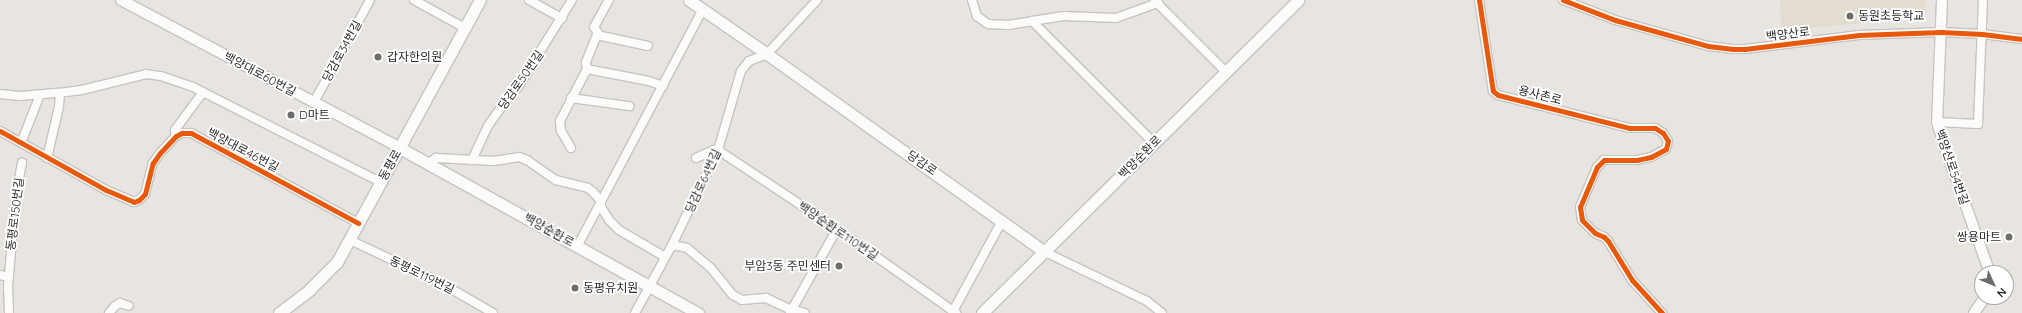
<!DOCTYPE html>
<html>
<head>
<meta charset="utf-8">
<style>
	body { margin:0 }
	#map { position:relative; width:2022px; height:313px; overflow:hidden; background:#e8e5e1; font-family:Quicksand,"Noto Sans KR",sans-serif }
	div>[style] { position:absolute }
	.education>* { inset:0; background:#e2ddd0 }
	.roads { filter:drop-shadow(1px 0 #c4c4c3) drop-shadow(-1px 0 #c4c4c3) drop-shadow(0 1px #c4c4c3) drop-shadow(0 -1px #c4c4c3) }
	.minor>* { height:8px; margin:-4px; padding:0 4px; transform-origin:4px; border-radius:4px; background:#fcfbfa }
	.tertiary>* { height:10px; margin:-5px; padding:0 5px; transform-origin:5px; border-radius:5px; background:#fcfbfa }
	.secondary>* { height:11px; margin:-5.5px; padding:0 5.5px; transform-origin:5.5px; border-radius:5.5px; background:#fcfbfa }
	.cycleway>* { height:5px; margin:-2.5px; padding:0 2.5px; transform-origin:2.5px; border-radius:2.5px; background:#e8590c }
	.dots>* { width:11px; height:11px; translate:-50% -50%; box-sizing:border-box; border:2px solid #fff; border-radius:50% }
	span { translate:-50% -50%; white-space:nowrap; text-align:center; line-height:1.15; -webkit-text-stroke:3.5px #fff; paint-order:stroke }
	.poi-label { font-size:12px; color:#2b2b2b }
	.left { translate:0 -50%; text-align:left }
	.right { translate:-100% -50%; text-align:right }
	.street-label { font-size:12px; color:#2b2b2b }
	.north { position:absolute; left:1974px; top:265px; width:40px; height:40px; box-sizing:border-box; background:#fff; border:1px solid #aaa; border-radius:50%; rotate:134deg; font-size:11px; font-weight:700; line-height:16px; text-align:center; color:#2b2b2b }
	.north::after { content:''; display:block; margin:auto; width:14px; height:18px; background:#6d6c6b; clip-path:polygon(50% 0,100% 100%,50% 72%,0 100%) }
</style>
</head>
<body>
<div id="map">
	<div class="education">
		<i style="clip-path:polygon(1780px 0,1926px 0,1926px 13px,1915px 18px,1781px 31px)"></i>
	</div>
	<div class="roads">
		<div class="minor">
			<i style="left:414px;top:0;width:58px;rotate:28.8deg"></i>
			<i style="left:529px;top:0;width:38px;rotate:29deg"></i>
			<i style="left:972px;top:0;width:17px;rotate:73deg"></i>
			<i style="left:977px;top:16px;width:14px;rotate:36deg"></i>
			<i style="left:988px;top:24px;width:20px;rotate:3deg"></i>
			<i style="left:1008px;top:25px;width:24px;rotate:-9deg"></i>
			<i style="left:1032px;top:21px;width:173px;rotate:45deg"></i>
			<i style="left:1479px;top:0;width:92px;rotate:81.3deg"></i>
			<i style="left:1493px;top:91px;width:6px;rotate:39deg"></i>
			<i style="left:1498px;top:95px;width:135px;rotate:14.1deg"></i>
			<i style="left:1629px;top:128px;width:26px"></i>
			<i style="left:1655px;top:128px;width:9px;rotate:32deg"></i>
			<i style="left:1663px;top:133px;width:9px;rotate:58deg"></i>
			<i style="left:1668px;top:141px;width:8px;rotate:104deg"></i>
			<i style="left:1666px;top:149px;width:17px;rotate:152deg"></i>
			<i style="left:1651px;top:157px;width:14px;rotate:168deg"></i>
			<i style="left:1637px;top:160px;width:33px;rotate:180deg"></i>
			<i style="left:1604px;top:160px;width:10px;rotate:135deg"></i>
			<i style="left:1597px;top:167px;width:43px;rotate:113deg"></i>
			<i style="left:1580px;top:207px;width:13px;rotate:81deg"></i>
			<i style="left:1582px;top:220px;width:18px;rotate:45deg"></i>
			<i style="left:1595px;top:233px;width:10px;rotate:24deg"></i>
			<i style="left:1604px;top:237px;width:6px;rotate:45deg"></i>
			<i style="left:1608px;top:241px;width:46px;rotate:58.4deg"></i>
			<i style="left:1632px;top:280px;width:45px;rotate:47.7deg"></i>
			<i style="left:1563px;top:0;width:56px;rotate:21deg"></i>
			<i style="left:1615px;top:20px;width:97px;rotate:15.6deg"></i>
			<i style="left:1708px;top:46px;width:25px;rotate:7deg"></i>
			<i style="left:1733px;top:49px;width:12px"></i>
			<i style="left:1745px;top:49px;width:115px;rotate:-7deg"></i>
			<i style="left:1859px;top:35px;width:82px;rotate:-2.1deg"></i>
			<i style="left:1941px;top:32px;width:41px;rotate:2.8deg"></i>
			<i style="left:1982px;top:34px;width:40px;rotate:7.1deg"></i>
			<i style="left:1155px;top:1px;width:100px;rotate:45deg"></i>
			<i style="left:1032px;top:21px;width:32px;rotate:-9deg"></i>
			<i style="left:1064px;top:16px;width:52px;rotate:2.2deg"></i>
			<i style="left:1116px;top:18px;width:45px;rotate:-19.7deg"></i>
			<i style="left:597px;top:35px;width:52px;rotate:12.2deg"></i>
			<i style="left:587px;top:69px;width:7px;rotate:-98deg"></i>
			<i style="left:586px;top:62px;width:31px;rotate:-68deg"></i>
			<i style="left:598px;top:33px;width:7px;rotate:-124deg"></i>
			<i style="left:594px;top:27px;width:31px;rotate:-61deg"></i>
			<i style="left:0;top:94px;width:20px;rotate:6deg"></i>
			<i style="left:20px;top:96px;width:38px;rotate:-5deg"></i>
			<i style="left:58px;top:93px;width:24px;rotate:-7deg"></i>
			<i style="left:82px;top:90px;width:66px;rotate:-14deg"></i>
			<i style="left:146px;top:74px;width:15px;rotate:8deg"></i>
			<i style="left:161px;top:76px;width:34px;rotate:19deg"></i>
			<i style="left:193px;top:87px;width:210px;rotate:26.9deg"></i>
			<i style="left:571px;top:98px;width:59px;rotate:7.9deg"></i>
			<i style="left:314px;top:102px;width:116px;rotate:-61.2deg"></i>
			<i style="left:1937px;top:122px;width:41px;rotate:2.8deg"></i>
			<i style="left:1978px;top:124px;width:124px;rotate:-87.7deg"></i>
			<i style="left:0;top:131px;width:121px;rotate:29.1deg"></i>
			<i style="left:106px;top:190px;width:30px;rotate:23deg"></i>
			<i style="left:134px;top:202px;width:5px;rotate:-22deg"></i>
			<i style="left:139px;top:200px;width:8px;rotate:-45deg"></i>
			<i style="left:145px;top:194px;width:32px;rotate:-76deg"></i>
			<i style="left:153px;top:163px;width:12px;rotate:-55deg"></i>
			<i style="left:160px;top:153px;width:23px;rotate:-47deg"></i>
			<i style="left:176px;top:136px;width:7px;rotate:-27deg"></i>
			<i style="left:182px;top:133px;width:9px"></i>
			<i style="left:191px;top:133px;width:190px;rotate:28.3deg"></i>
			<i style="left:176px;top:136px;width:6px;rotate:-99deg"></i>
			<i style="left:175px;top:130px;width:47px;rotate:-53.6deg"></i>
			<i style="left:21px;top:143px;width:52px;rotate:-68.4deg"></i>
			<i style="left:571px;top:148px;width:20px;rotate:-120deg"></i>
			<i style="left:561px;top:131px;width:10px;rotate:-96deg"></i>
			<i style="left:560px;top:121px;width:59px;rotate:-62.6deg"></i>
			<i style="left:587px;top:69px;width:63px;rotate:11deg"></i>
			<i style="left:649px;top:81px;width:15px;rotate:20deg"></i>
			<i style="left:47px;top:158px;width:52px;rotate:-76.8deg"></i>
			<i style="left:59px;top:107px;width:14px;rotate:-86deg"></i>
			<i style="left:696px;top:158px;width:20px;rotate:-24deg"></i>
			<i style="left:714px;top:150px;width:4px"></i>
			<i style="left:718px;top:150px;width:143px;rotate:33.6deg"></i>
			<i style="left:837px;top:229px;width:146px;rotate:35.2deg"></i>
			<i style="left:472px;top:160px;width:38px;rotate:-65deg"></i>
			<i style="left:488px;top:126px;width:32px;rotate:-55deg"></i>
			<i style="left:506px;top:100px;width:18px;rotate:-47deg"></i>
			<i style="left:518px;top:87px;width:102px;rotate:-58.2deg"></i>
			<i style="left:429px;top:163px;width:9px;rotate:-36deg"></i>
			<i style="left:436px;top:158px;width:58px;rotate:3deg"></i>
			<i style="left:494px;top:161px;width:25px;rotate:-9deg"></i>
			<i style="left:519px;top:157px;width:9px;rotate:21deg"></i>
			<i style="left:527px;top:160px;width:35px;rotate:35deg"></i>
			<i style="left:556px;top:180px;width:33px;rotate:14deg"></i>
			<i style="left:588px;top:188px;width:6px;rotate:39deg"></i>
			<i style="left:593px;top:192px;width:12px;rotate:48deg"></i>
			<i style="left:601px;top:201px;width:6px;rotate:90deg"></i>
			<i style="left:601px;top:207px;width:15px;rotate:58deg"></i>
			<i style="left:609px;top:220px;width:14px;rotate:45deg"></i>
			<i style="left:619px;top:230px;width:53px;rotate:30.4deg"></i>
			<i style="left:350px;top:240px;width:101px;rotate:25.3deg"></i>
			<i style="left:441px;top:283px;width:60px;rotate:30deg"></i>
			<i style="left:578px;top:245px;width:267px;rotate:-62.1deg"></i>
			<i style="left:672px;top:245px;width:15px;rotate:11deg"></i>
			<i style="left:687px;top:248px;width:30px;rotate:40deg"></i>
			<i style="left:710px;top:267px;width:36px;rotate:51deg"></i>
			<i style="left:733px;top:295px;width:10px;rotate:29deg"></i>
			<i style="left:742px;top:300px;width:24px;rotate:-5deg"></i>
			<i style="left:766px;top:298px;width:29px;rotate:25deg"></i>
			<i style="left:792px;top:310px;width:13px;rotate:13deg"></i>
			<i style="left:1045px;top:252px;width:113px;rotate:25.7deg"></i>
			<i style="left:1147px;top:301px;width:19px;rotate:39deg"></i>
			<i style="left:0;top:275px;width:9px;rotate:13deg"></i>
			<i style="left:9px;top:313px;width:26px;rotate:-92deg"></i>
			<i style="left:8px;top:287px;width:93px;rotate:-85.1deg"></i>
			<i style="left:16px;top:194px;width:32px;rotate:-79deg"></i>
			<i style="left:109px;top:313px;width:9px;rotate:-49deg"></i>
			<i style="left:115px;top:306px;width:6px;rotate:-31deg"></i>
			<i style="left:120px;top:303px;width:9px;rotate:18deg"></i>
			<i style="left:635px;top:313px;width:77px;rotate:-61.4deg"></i>
			<i style="left:672px;top:245px;width:106px;rotate:-64.2deg"></i>
			<i style="left:718px;top:150px;width:82px;rotate:-73.8deg"></i>
			<i style="left:741px;top:71px;width:13px;rotate:-51deg"></i>
			<i style="left:749px;top:61px;width:19px;rotate:-21deg"></i>
			<i style="left:767px;top:54px;width:74px;rotate:-47.2deg"></i>
			<i style="left:790px;top:313px;width:96px;rotate:-60.8deg"></i>
			<i style="left:952px;top:313px;width:105px;rotate:-61.5deg"></i>
		</div>
		<div class="tertiary">
			<i style="left:121px;top:0;width:316px;rotate:27.9deg"></i>
			<i style="left:1942px;top:0;width:122px;rotate:92.3deg"></i>
			<i style="left:1937px;top:122px;width:21px;rotate:73deg"></i>
			<i style="left:1943px;top:142px;width:139px;rotate:70.3deg"></i>
			<i style="left:1974px;top:313px;width:19px;rotate:-55deg"></i>
		</div>
		<div class="secondary">
			<i style="left:689px;top:0;width:95px;rotate:34.7deg"></i>
			<i style="left:767px;top:54px;width:341px;rotate:35.5deg"></i>
			<i style="left:400px;top:148px;width:341px;rotate:29deg"></i>
			<i style="left:279px;top:313px;width:38px;rotate:-37deg"></i>
			<i style="left:309px;top:290px;width:40px;rotate:-45deg"></i>
			<i style="left:337px;top:262px;width:298px;rotate:-61.4deg"></i>
			<i style="left:982px;top:313px;width:445px;rotate:-44.7deg"></i>
		</div>
	</div>
	<div class="cycleway">
		<i style="left:1479px;top:0;width:92px;rotate:81.3deg"></i>
		<i style="left:1493px;top:91px;width:6px;rotate:39deg"></i>
		<i style="left:1498px;top:95px;width:135px;rotate:14.1deg"></i>
		<i style="left:1629px;top:128px;width:26px"></i>
		<i style="left:1655px;top:128px;width:9px;rotate:32deg"></i>
		<i style="left:1663px;top:133px;width:9px;rotate:58deg"></i>
		<i style="left:1668px;top:141px;width:8px;rotate:104deg"></i>
		<i style="left:1666px;top:149px;width:17px;rotate:152deg"></i>
		<i style="left:1651px;top:157px;width:14px;rotate:168deg"></i>
		<i style="left:1637px;top:160px;width:33px;rotate:180deg"></i>
		<i style="left:1604px;top:160px;width:10px;rotate:135deg"></i>
		<i style="left:1597px;top:167px;width:43px;rotate:113deg"></i>
		<i style="left:1580px;top:207px;width:13px;rotate:81deg"></i>
		<i style="left:1582px;top:220px;width:18px;rotate:45deg"></i>
		<i style="left:1595px;top:233px;width:10px;rotate:24deg"></i>
		<i style="left:1604px;top:237px;width:6px;rotate:45deg"></i>
		<i style="left:1608px;top:241px;width:46px;rotate:58.4deg"></i>
		<i style="left:1632px;top:280px;width:45px;rotate:47.7deg"></i>
		<i style="left:1563px;top:0;width:56px;rotate:21deg"></i>
		<i style="left:1615px;top:20px;width:97px;rotate:15.6deg"></i>
		<i style="left:1708px;top:46px;width:25px;rotate:7deg"></i>
		<i style="left:1733px;top:49px;width:12px"></i>
		<i style="left:1745px;top:49px;width:115px;rotate:-7deg"></i>
		<i style="left:1859px;top:35px;width:82px;rotate:-2.1deg"></i>
		<i style="left:1941px;top:32px;width:41px;rotate:2.8deg"></i>
		<i style="left:1982px;top:34px;width:40px;rotate:7.1deg"></i>
		<i style="left:0;top:131px;width:121px;rotate:29.1deg"></i>
		<i style="left:106px;top:190px;width:30px;rotate:23deg"></i>
		<i style="left:134px;top:202px;width:5px;rotate:-22deg"></i>
		<i style="left:139px;top:200px;width:8px;rotate:-45deg"></i>
		<i style="left:145px;top:194px;width:32px;rotate:-76deg"></i>
		<i style="left:153px;top:163px;width:12px;rotate:-55deg"></i>
		<i style="left:160px;top:153px;width:23px;rotate:-47deg"></i>
		<i style="left:176px;top:136px;width:7px;rotate:-27deg"></i>
		<i style="left:182px;top:133px;width:9px"></i>
		<i style="left:191px;top:133px;width:190px;rotate:28.3deg"></i>
	</div>
	<div class="dots">
		<i style="left:1850px;top:16px;background:#6d6c6b"></i>
		<i style="left:378px;top:57px;background:#6d6c6b"></i>
		<i style="left:291px;top:115px;background:#6d6c6b"></i>
		<i style="left:2009px;top:237px;background:#6d6c6b"></i>
		<i style="left:839px;top:266px;background:#6d6c6b"></i>
		<i style="left:575px;top:288px;background:#6d6c6b"></i>
	</div>
	<div class="poi-label">
		<span class="left" style="left:1858px;top:16px">동원초등학교</span>
		<span class="left" style="left:387px;top:57px">갑자한의원</span>
		<span class="left" style="left:299px;top:115px">D마트</span>
		<span class="right" style="left:2001px;top:237px">쌍용마트</span>
		<span class="right" style="left:831px;top:266px">부암3동 주민센터</span>
		<span class="left" style="left:583px;top:288px">동평유치원</span>
	</div>
	<div class="street-label">
		<span style="left:1788px;top:34px;rotate:-7deg">백양산로</span>
		<span style="left:342px;top:51px;rotate:-61deg">당감로34번길</span>
		<span style="left:260px;top:74px;rotate:28deg">백양대로60번길</span>
		<span style="left:521px;top:80px;rotate:-55deg">당감로50번길</span>
		<span style="left:1540px;top:95px;rotate:14deg">용사촌로</span>
		<span style="left:243px;top:150px;rotate:28deg">백양대로46번길</span>
		<span style="left:1140px;top:157px;rotate:-45deg">백양순환로</span>
		<span style="left:922px;top:163px;rotate:35deg">당감로</span>
		<span style="left:390px;top:165px;rotate:-61deg">동평로</span>
		<span style="left:1952px;top:167px;rotate:71deg">백양산로54번길</span>
		<span style="left:703px;top:181px;rotate:-65deg">당감로64번길</span>
		<span style="left:15px;top:214px;rotate:-83deg">동평로150번길</span>
		<span style="left:549px;top:230px;rotate:29deg">백양순환로</span>
		<span style="left:838px;top:231px;rotate:34deg">백양순환로110번길</span>
		<span style="left:422px;top:275px;rotate:26deg">동평로119번길</span>
	</div>
	<div class="north">N</div>
</div>
</body>
</html>
